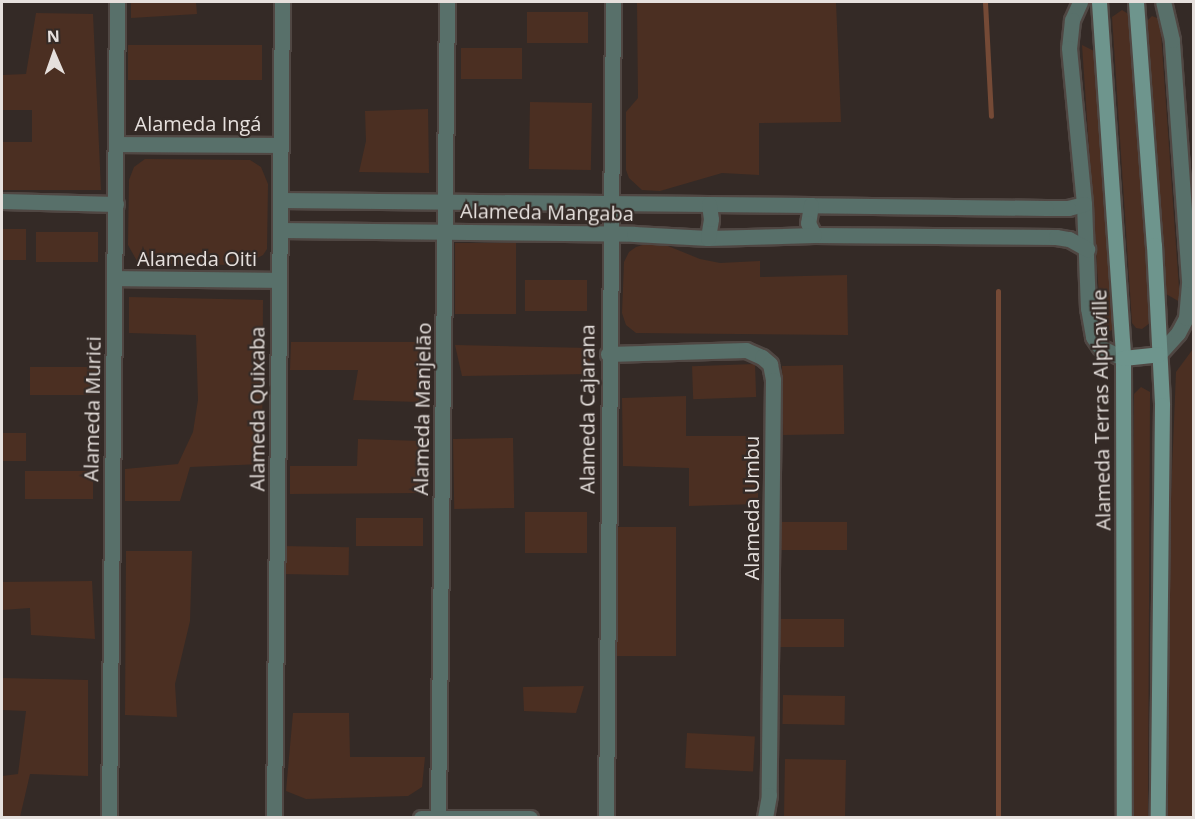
<!DOCTYPE html>
<html>
<head>
<meta charset="utf-8">
<style>
	body { margin:0 }
	#map { position:relative; width:1195px; height:819px; overflow:hidden; background:#342a26; font-family:"Open Sans",sans-serif }
	div>[style] { position:absolute }
	.green>* { inset:0; background:#4b2f22; transform-origin:0 0 }
	.stream>* { height:5px; margin:-2.5px; padding:0 2.5px; transform-origin:2.5px; border-radius:2.5px; background:#754a36 }
	.roads { filter:drop-shadow(2px 0 #504743) drop-shadow(-2px 0 #504743) drop-shadow(0 2px #504743) drop-shadow(0 -2px #504743) }
	.street>* { height:15px; margin:-7.5px; padding:0 7.5px; transform-origin:7.5px; border-radius:7.5px; background:#58706a }
	.secondary>* { height:15px; margin:-7.5px; padding:0 7.5px; transform-origin:7.5px; border-radius:7.5px; background:#6e958d }
	span { translate:-50% -50%; white-space:nowrap; text-align:center; line-height:1.15; -webkit-text-stroke:4.5px #342a26; paint-order:stroke }
	.street-label { font-size:20px; color:#e6e0dd }
	.frame { position:absolute; inset:0; border:3px solid #e6e0dd; pointer-events:none }
	.north { position:absolute; left:24px; top:24px; width:60px; height:60px; -webkit-text-stroke:4px #342a26; paint-order:stroke; rotate:358deg; font-size:16px; font-weight:700; line-height:24px; text-align:center; color:#e6e0dd }
	.north::after { content:''; display:block; margin:auto; width:21px; height:27px; background:#e6e0dd; clip-path:polygon(50% 0,100% 100%,50% 72%,0 100%) }
</style>
</head>
<body>
<div id="map">
	<div class="green">
		<i style="clip-path:polygon(131px 2px,196px 2px,197px 14px,131px 18px)"></i>
		<i style="clip-path:polygon(637px 2px,836px 2px,841px 122px,759px 123px,759px 175px,722px 173px,660px 191px,642px 190px,629px 178px,626px 170px,626px 112px,638px 98px)"></i>
		<i style="clip-path:polygon(1122px 10px,1130px 15px,1150px 323px,1142px 329px,1136px 328px,1132px 323px,1112px 17px)"></i>
		<i style="left:527px;top:12px;width:61px;height:31px"></i>
		<i style="clip-path:polygon(36px 13px,93px 14px,101px 190px,2px 190px,2px 142px,32px 142px,32px 110px,2px 110px,2px 75px,26px 74px)"></i>
		<i style="clip-path:polygon(1152px 16px,1160px 19px,1180px 302px,1166px 294px,1147px 21px)"></i>
		<i style="left:128px;top:45px;width:134px;height:35px"></i>
		<i style="clip-path:polygon(1082px 45px,1098px 53px,1114px 329px,1110px 331px,1103px 329px,1101px 325px)"></i>
		<i style="left:461px;top:48px;width:61px;height:31px"></i>
		<i style="left:592px;top:103px;width:67px;height:62px;rotate:91deg"></i>
		<i style="clip-path:polygon(428px 109px,429px 173px,359px 172px,366px 141px,365px 111px)"></i>
		<i style="clip-path:polygon(145px 159px,250px 160px,261px 167px,268px 184px,267px 249px,263px 255px,244px 265px,143px 264px,137px 261px,128px 245px,129px 180px,134px 167px)"></i>
		<i style="left:2px;top:229px;width:24px;height:31px"></i>
		<i style="left:36px;top:232px;width:62px;height:30px"></i>
		<i style="left:455px;top:243px;width:61px;height:71px"></i>
		<i style="clip-path:polygon(649px 243px,663px 244px,700px 259px,720px 263px,760px 261px,760px 277px,847px 275px,848px 335px,636px 333px,626px 325px,622px 313px,624px 262px,629px 252px,636px 247px)"></i>
		<i style="left:587px;top:280px;width:31px;height:62px;rotate:90deg"></i>
		<i style="clip-path:polygon(129px 297px,263px 300px,262px 464px,190px 467px,180px 501px,125px 501px,125px 469px,178px 464px,193px 432px,198px 400px,196px 335px,129px 333px)"></i>
		<i style="clip-path:polygon(291px 342px,421px 342px,419px 402px,353px 400px,358px 370px,290px 370px)"></i>
		<i style="clip-path:polygon(455px 345px,590px 348px,591px 374px,462px 376px)"></i>
		<i style="clip-path:polygon(1193px 349px,1193px 817px,1158px 818px,1176px 372px)"></i>
		<i style="left:755px;top:364px;width:33px;height:63px;rotate:88deg"></i>
		<i style="left:843px;top:365px;width:69px;height:61px;rotate:89deg"></i>
		<i style="left:30px;top:367px;width:68px;height:28px"></i>
		<i style="clip-path:polygon(1141px 387px,1150px 392px,1148px 817px,1130px 818px,1134px 394px)"></i>
		<i style="clip-path:polygon(686px 396px,686px 436px,758px 436px,758px 504px,689px 506px,689px 468px,623px 466px,622px 398px)"></i>
		<i style="left:2px;top:433px;width:24px;height:28px"></i>
		<i style="left:513px;top:438px;width:70px;height:60px;rotate:89deg"></i>
		<i style="clip-path:polygon(358px 439px,422px 441px,420px 493px,290px 494px,290px 466px,357px 466px)"></i>
		<i style="left:25px;top:471px;width:68px;height:28px"></i>
		<i style="left:587px;top:512px;width:41px;height:62px;rotate:90deg"></i>
		<i style="left:356px;top:518px;width:67px;height:28px"></i>
		<i style="left:779px;top:522px;width:68px;height:28px"></i>
		<i style="left:616px;top:527px;width:60px;height:129px"></i>
		<i style="left:281px;top:546px;width:68px;height:28px;rotate:1deg"></i>
		<i style="clip-path:polygon(126px 551px,192px 551px,190px 621px,175px 684px,177px 717px,125px 715px)"></i>
		<i style="clip-path:polygon(92px 581px,95px 639px,31px 635px,30px 608px,2px 610px,2px 582px)"></i>
		<i style="left:776px;top:619px;width:68px;height:28px"></i>
		<i style="clip-path:polygon(2px 678px,88px 680px,88px 776px,30px 774px,20px 817px,2px 817px,2px 776px,18px 774px,26px 711px,2px 710px)"></i>
		<i style="clip-path:polygon(584px 686px,576px 713px,524px 711px,523px 687px)"></i>
		<i style="left:783px;top:695px;width:62px;height:29px;rotate:1deg"></i>
		<i style="clip-path:polygon(293px 713px,349px 713px,350px 757px,425px 757px,422px 787px,408px 796px,306px 799px,286px 791px)"></i>
		<i style="left:687px;top:733px;width:68px;height:35px;rotate:3deg"></i>
		<i style="left:846px;top:760px;width:57px;height:61px;rotate:91deg"></i>
	</div>
	<div class="stream">
		<i style="left:985px;top:2px;width:114px;rotate:87deg"></i>
		<i style="left:998px;top:818px;width:527px;rotate:-90deg"></i>
	</div>
	<div class="roads">
		<div class="street">
			<i style="left:1080px;top:2px;width:20px;rotate:114deg"></i>
			<i style="left:1072px;top:20px;width:28px;rotate:96deg"></i>
			<i style="left:1069px;top:48px;width:157px;rotate:84.5deg"></i>
			<i style="left:1084px;top:204px;width:104px;rotate:87.8deg"></i>
			<i style="left:1088px;top:308px;width:29px;rotate:80deg"></i>
			<i style="left:1093px;top:337px;width:12px;rotate:55deg"></i>
			<i style="left:1100px;top:347px;width:25px;rotate:26deg"></i>
			<i style="left:116px;top:144px;width:164px;rotate:0.3deg"></i>
			<i style="left:280px;top:200px;width:531px;rotate:0.54deg"></i>
			<i style="left:2px;top:201px;width:114px;rotate:1.5deg"></i>
			<i style="left:1084px;top:204px;width:16px;rotate:166deg"></i>
			<i style="left:1068px;top:208px;width:22px;rotate:180deg"></i>
			<i style="left:1046px;top:208px;width:235px;rotate:-179.3deg"></i>
			<i style="left:811px;top:205px;width:18px;rotate:99deg"></i>
			<i style="left:808px;top:223px;width:13px;rotate:63deg"></i>
			<i style="left:814px;top:235px;width:242px;rotate:0.5deg"></i>
			<i style="left:1056px;top:237px;width:13px;rotate:9deg"></i>
			<i style="left:1069px;top:239px;width:21px;rotate:29deg"></i>
			<i style="left:280px;top:230px;width:354px;rotate:0.6deg"></i>
			<i style="left:634px;top:234px;width:74px;rotate:3.1deg"></i>
			<i style="left:708px;top:238px;width:106px;rotate:-1.6deg"></i>
			<i style="left:708px;top:238px;width:19px;rotate:-81deg"></i>
			<i style="left:711px;top:219px;width:15px;rotate:-98deg"></i>
			<i style="left:114px;top:278px;width:165px;rotate:0.7deg"></i>
			<i style="left:608px;top:354px;width:138px;rotate:-1.7deg"></i>
			<i style="left:746px;top:350px;width:17px;rotate:24deg"></i>
			<i style="left:762px;top:357px;width:11px;rotate:41deg"></i>
			<i style="left:770px;top:364px;width:16px;rotate:79deg"></i>
			<i style="left:773px;top:380px;width:415px;rotate:90.6deg"></i>
			<i style="left:769px;top:795px;width:23px;rotate:100deg"></i>
			<i style="left:1159px;top:354px;width:28px;rotate:-48deg"></i>
			<i style="left:1178px;top:333px;width:17px;rotate:-62deg"></i>
			<i style="left:1186px;top:318px;width:38px;rotate:-85deg"></i>
			<i style="left:1189px;top:280px;width:241px;rotate:-94.1deg"></i>
			<i style="left:1172px;top:40px;width:39px;rotate:-103deg"></i>
			<i style="left:438px;top:817px;width:815px;rotate:-89.37deg"></i>
			<i style="left:109px;top:818px;width:816px;rotate:-89.44deg"></i>
			<i style="left:274px;top:818px;width:816px;rotate:-89.44deg"></i>
			<i style="left:421px;top:818px;width:109px"></i>
			<i style="left:606px;top:818px;width:816px;rotate:-89.51deg"></i>
		</div>
		<div class="secondary">
			<i style="left:1099px;top:2px;width:357px;rotate:86.1deg"></i>
			<i style="left:1123px;top:358px;width:460px;rotate:89.9deg"></i>
			<i style="left:1136px;top:2px;width:244px;rotate:85.8deg"></i>
			<i style="left:1154px;top:245px;width:160px;rotate:87.1deg"></i>
			<i style="left:1162px;top:405px;width:413px;rotate:90.6deg"></i>
			<i style="left:1123px;top:358px;width:36px;rotate:-6deg"></i>
		</div>
	</div>
	<div class="street-label">
		<span style="left:198px;top:123px">Alameda Ingá</span>
		<span style="left:547px;top:212px;rotate:1deg">Alameda Mangaba</span>
		<span style="left:197px;top:258px">Alameda Oiti</span>
		<span style="left:92px;top:409px;rotate:-89deg">Alameda Murici</span>
		<span style="left:257px;top:409px;rotate:-90deg">Alameda Quixaba</span>
		<span style="left:422px;top:409px;rotate:-89deg">Alameda Manjelão</span>
		<span style="left:587px;top:409px;rotate:-90deg">Alameda Cajarana</span>
		<span style="left:1101px;top:410px;rotate:-91deg">Alameda Terras Alphaville</span>
		<span style="left:751px;top:508px;rotate:-90deg">Alameda Umbu</span>
	</div>
	<div class="frame"></div>
	<div class="north">N</div>
</div>
</body>
</html>
